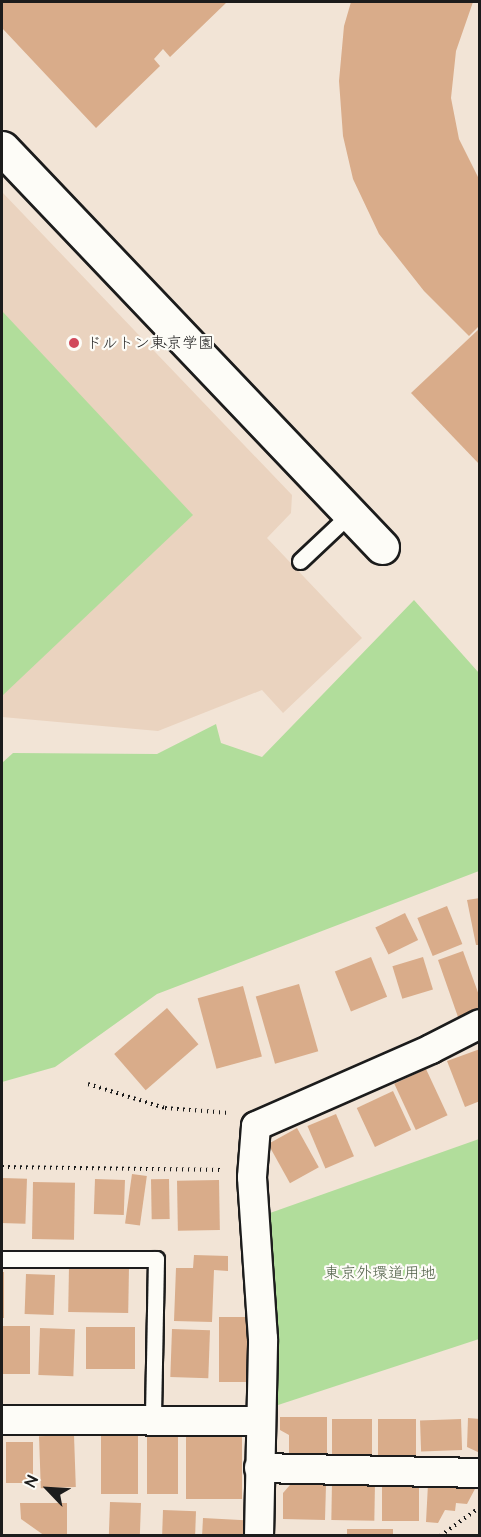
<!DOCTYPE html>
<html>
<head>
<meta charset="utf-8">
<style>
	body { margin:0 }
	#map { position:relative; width:481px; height:1537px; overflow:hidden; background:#f2e4d6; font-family:"Architects Daughter","Klee One",sans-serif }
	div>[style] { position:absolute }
	.built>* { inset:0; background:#ead3bf }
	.green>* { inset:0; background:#b1dd9b }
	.building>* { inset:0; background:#d9ac8a; transform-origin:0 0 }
	.path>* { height:4px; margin-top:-2px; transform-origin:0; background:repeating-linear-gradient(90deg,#1c1c1c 0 1.5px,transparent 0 6px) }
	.roads { filter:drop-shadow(2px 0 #1c1c1c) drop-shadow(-2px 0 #1c1c1c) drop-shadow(0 2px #1c1c1c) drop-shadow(0 -2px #1c1c1c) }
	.service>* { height:15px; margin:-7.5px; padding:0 7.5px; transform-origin:7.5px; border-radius:7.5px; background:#fdfcf7 }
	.minor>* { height:28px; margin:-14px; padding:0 14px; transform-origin:14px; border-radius:14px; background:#fdfcf7 }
	.tertiary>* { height:33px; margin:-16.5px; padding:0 16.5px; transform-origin:16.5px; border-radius:16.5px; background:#fdfcf7 }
	.dots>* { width:16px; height:16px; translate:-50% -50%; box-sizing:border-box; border:3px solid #fdfcf7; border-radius:50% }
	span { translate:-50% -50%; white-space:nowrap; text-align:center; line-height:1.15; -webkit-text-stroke:4.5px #fdfcf7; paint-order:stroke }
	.poi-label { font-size:16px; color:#1c1c1c }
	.left { translate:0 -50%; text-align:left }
	.park-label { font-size:16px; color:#506048 }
	.frame { position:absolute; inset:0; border:3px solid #1c1c1c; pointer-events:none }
	.north { position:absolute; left:18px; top:1459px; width:60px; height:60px; -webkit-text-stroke:4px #fdfcf7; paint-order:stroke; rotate:295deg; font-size:16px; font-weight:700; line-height:24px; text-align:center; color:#1c1c1c }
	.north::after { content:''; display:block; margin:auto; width:21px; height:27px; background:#1c1c1c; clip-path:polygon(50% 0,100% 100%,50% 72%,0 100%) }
</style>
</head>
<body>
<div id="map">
	<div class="built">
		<i style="clip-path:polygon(2px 192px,292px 495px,291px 513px,267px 538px,362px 638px,283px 713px,262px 690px,158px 731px,2px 717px)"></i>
	</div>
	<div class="green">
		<i style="clip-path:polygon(2px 311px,193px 515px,2px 696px)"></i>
		<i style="clip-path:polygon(414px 600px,479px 673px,479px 871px,157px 994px,55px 1067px,2px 1082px,2px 763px,13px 753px,157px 754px,216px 724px,221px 743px,262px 757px)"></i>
		<i style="clip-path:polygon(479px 1139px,479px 1339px,275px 1406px,270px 1213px)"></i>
	</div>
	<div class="building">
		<i style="clip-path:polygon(2px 2px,227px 2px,170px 57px,163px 49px,154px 59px,160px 66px,96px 128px,2px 28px)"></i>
		<i style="clip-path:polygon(351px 2px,473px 2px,456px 51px,451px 98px,459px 139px,480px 181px,480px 325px,469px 336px,424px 291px,379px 234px,353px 179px,343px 136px,339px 81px,344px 26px)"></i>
		<i style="clip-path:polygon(480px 328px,480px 465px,411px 393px)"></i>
		<i style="clip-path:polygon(480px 898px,480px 945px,476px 945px,467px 900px)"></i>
		<i style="left:447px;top:906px;width:41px;height:32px;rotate:68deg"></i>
		<i style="left:405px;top:913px;width:30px;height:33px;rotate:64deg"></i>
		<i style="clip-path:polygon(463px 951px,480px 998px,480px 1009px,458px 1017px,438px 960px)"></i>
		<i style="left:371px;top:957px;width:43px;height:39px;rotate:68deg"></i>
		<i style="left:423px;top:957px;width:34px;height:32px;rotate:73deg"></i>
		<i style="left:299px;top:984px;width:70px;height:45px;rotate:74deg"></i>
		<i style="left:243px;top:986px;width:73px;height:47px;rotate:75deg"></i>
		<i style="left:167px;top:1008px;width:48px;height:70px;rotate:49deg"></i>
		<i style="clip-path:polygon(480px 1049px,480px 1101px,465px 1107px,447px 1061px)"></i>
		<i style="left:426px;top:1069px;width:51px;height:35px;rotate:65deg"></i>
		<i style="left:393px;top:1091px;width:43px;height:40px;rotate:65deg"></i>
		<i style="left:336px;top:1114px;width:46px;height:31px;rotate:67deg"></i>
		<i style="left:297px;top:1128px;width:45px;height:33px;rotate:61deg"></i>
		<i style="left:132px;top:1174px;width:15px;height:50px;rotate:8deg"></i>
		<i style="left:2px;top:1178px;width:25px;height:45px;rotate:2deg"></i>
		<i style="left:95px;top:1179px;width:30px;height:35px;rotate:2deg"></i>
		<i style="left:169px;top:1179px;width:40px;height:18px;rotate:89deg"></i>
		<i style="left:219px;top:1180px;width:50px;height:42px;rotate:89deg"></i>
		<i style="left:33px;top:1182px;width:42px;height:57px;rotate:1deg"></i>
		<i style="clip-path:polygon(194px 1255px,228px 1256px,228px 1271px,214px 1270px,212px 1322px,174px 1321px,176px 1268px,193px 1268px)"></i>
		<i style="left:69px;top:1266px;width:60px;height:46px;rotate:1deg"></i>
		<i style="left:2px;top:1272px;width:2px;height:46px"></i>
		<i style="left:26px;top:1274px;width:29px;height:40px;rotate:2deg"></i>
		<i style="left:252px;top:1317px;width:65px;height:33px;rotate:90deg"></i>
		<i style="left:2px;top:1326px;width:28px;height:48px"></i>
		<i style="left:86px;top:1327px;width:49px;height:42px"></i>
		<i style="left:40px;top:1328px;width:35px;height:47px;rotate:2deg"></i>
		<i style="left:172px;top:1329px;width:38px;height:48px;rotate:2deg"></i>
		<i style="clip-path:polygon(280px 1417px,327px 1417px,327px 1458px,289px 1458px,289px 1435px,280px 1430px)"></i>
		<i style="clip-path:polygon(468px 1418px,480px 1419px,480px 1453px,467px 1447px)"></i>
		<i style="left:332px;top:1419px;width:40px;height:38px"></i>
		<i style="left:416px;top:1419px;width:36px;height:38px;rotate:90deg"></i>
		<i style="left:461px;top:1419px;width:31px;height:41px;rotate:88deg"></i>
		<i style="left:242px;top:1433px;width:66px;height:56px;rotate:90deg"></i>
		<i style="left:74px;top:1435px;width:52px;height:35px;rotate:88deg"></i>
		<i style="left:101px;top:1435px;width:37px;height:59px"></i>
		<i style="left:147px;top:1436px;width:31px;height:58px"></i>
		<i style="left:6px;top:1442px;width:27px;height:41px"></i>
		<i style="left:332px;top:1482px;width:43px;height:38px;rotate:1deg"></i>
		<i style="clip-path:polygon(428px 1484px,476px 1487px,467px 1504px,456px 1503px,455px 1511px,445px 1510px,438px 1523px,426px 1522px)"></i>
		<i style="clip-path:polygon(290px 1485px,326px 1485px,325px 1520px,283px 1519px,283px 1493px)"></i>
		<i style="left:382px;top:1486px;width:37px;height:35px"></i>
		<i style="left:110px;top:1502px;width:31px;height:34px;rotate:2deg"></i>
		<i style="clip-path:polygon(20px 1503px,67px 1503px,67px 1536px,45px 1536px,21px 1519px)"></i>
		<i style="left:163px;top:1510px;width:33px;height:26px;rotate:2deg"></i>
		<i style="left:203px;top:1518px;width:42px;height:18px;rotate:3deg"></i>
		<i style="left:347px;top:1529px;width:46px;height:7px"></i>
	</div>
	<div class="path">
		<i style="left:88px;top:1084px;width:81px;rotate:17.3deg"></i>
		<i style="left:165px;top:1108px;width:64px;rotate:4.5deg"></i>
		<i style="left:2px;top:1167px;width:220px;rotate:0.8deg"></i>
		<i style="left:440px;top:1536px;width:49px;rotate:-35.9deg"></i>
	</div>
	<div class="roads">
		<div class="service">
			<i style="left:300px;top:561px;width:70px;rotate:-43.3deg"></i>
			<i style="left:2px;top:1259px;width:154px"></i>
			<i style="left:156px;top:1259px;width:162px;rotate:91.1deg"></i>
		</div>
		<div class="minor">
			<i style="left:2px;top:1420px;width:257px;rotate:0.2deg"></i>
			<i style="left:259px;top:1468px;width:221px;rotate:1.3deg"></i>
			<i style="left:259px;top:1536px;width:197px;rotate:-88.8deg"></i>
			<i style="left:263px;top:1339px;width:162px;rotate:-93.9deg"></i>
			<i style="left:252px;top:1177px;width:51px;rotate:-85.5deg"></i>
			<i style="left:256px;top:1126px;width:191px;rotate:-23.7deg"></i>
			<i style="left:431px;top:1049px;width:55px;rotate:-27deg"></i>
		</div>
		<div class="tertiary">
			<i style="left:2px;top:148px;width:551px;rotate:46.4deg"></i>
		</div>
	</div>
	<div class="dots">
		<i style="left:74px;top:343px;background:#d1495b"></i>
	</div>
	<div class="poi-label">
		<span class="left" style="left:86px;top:343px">ドルトン東京学園</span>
	</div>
	<div class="park-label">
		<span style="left:380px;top:1273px">東京外環道用地</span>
	</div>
	<div class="frame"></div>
	<div class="north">N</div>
</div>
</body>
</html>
